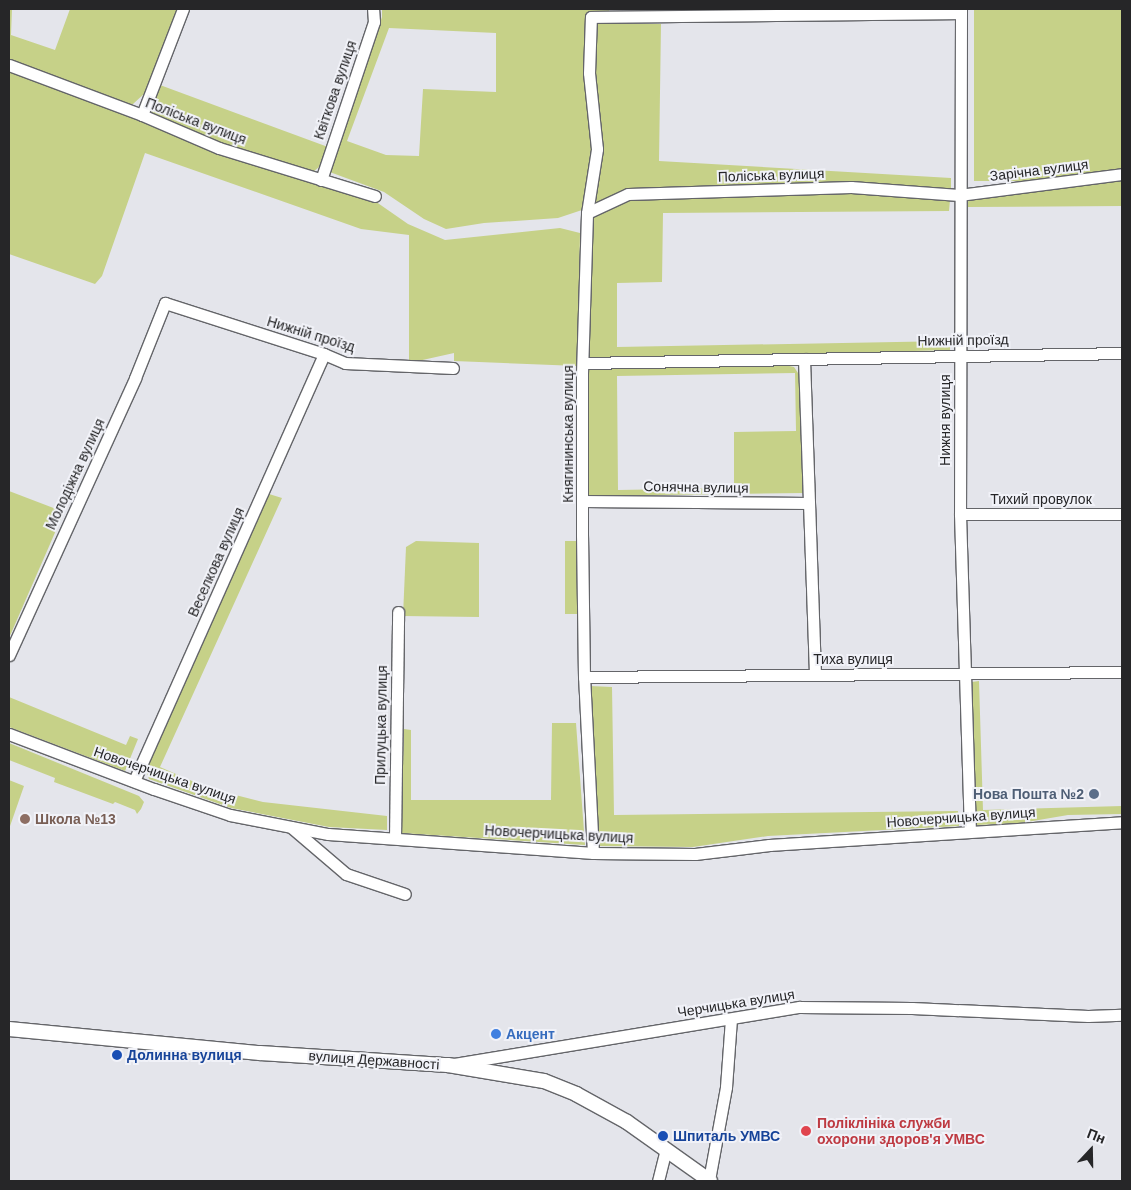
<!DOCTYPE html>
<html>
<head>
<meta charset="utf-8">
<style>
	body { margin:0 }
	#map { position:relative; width:1131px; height:1190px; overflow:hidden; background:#e4e5eb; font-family:Arial,sans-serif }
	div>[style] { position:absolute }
	.green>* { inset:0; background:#c6d188; transform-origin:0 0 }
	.roads { filter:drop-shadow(1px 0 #646569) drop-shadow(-1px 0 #646569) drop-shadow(0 1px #646569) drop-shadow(0 -1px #646569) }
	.minor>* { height:11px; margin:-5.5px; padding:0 5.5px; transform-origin:5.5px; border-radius:5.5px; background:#fff }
	.tertiary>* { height:14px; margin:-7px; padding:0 7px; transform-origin:7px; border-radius:7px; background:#fff }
	.dots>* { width:14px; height:14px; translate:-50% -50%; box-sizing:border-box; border:2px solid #f1f2f8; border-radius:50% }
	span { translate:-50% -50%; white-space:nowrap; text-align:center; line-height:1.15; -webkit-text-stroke:4px #f1f2f8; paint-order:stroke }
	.street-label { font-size:14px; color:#262628 }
	.service-label { font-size:14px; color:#4e5e75; font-weight:700 }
	.right { translate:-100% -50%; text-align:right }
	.education-label { font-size:14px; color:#785e54; font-weight:700 }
	.left { translate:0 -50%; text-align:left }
	.shop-label { font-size:14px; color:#366cbe; font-weight:700 }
	.transit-label { font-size:14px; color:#164399; font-weight:700 }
	.health-label { font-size:14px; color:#be3a42; font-weight:700 }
	.frame { position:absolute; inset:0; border:10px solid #262628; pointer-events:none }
	.north { position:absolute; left:1066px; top:1125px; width:50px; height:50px; -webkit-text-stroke:4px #f1f2f8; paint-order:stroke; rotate:21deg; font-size:14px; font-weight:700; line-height:20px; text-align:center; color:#262628 }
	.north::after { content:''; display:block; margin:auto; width:18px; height:22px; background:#262628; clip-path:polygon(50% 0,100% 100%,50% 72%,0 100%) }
</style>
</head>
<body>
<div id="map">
	<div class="green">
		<i style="clip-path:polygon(9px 9px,12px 9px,11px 35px,55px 50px,70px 9px,178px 9px,145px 93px,133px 104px,123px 104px,9px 62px)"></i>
		<i style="clip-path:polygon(evenodd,382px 9px,609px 9px,610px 24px,661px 24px,659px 161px,951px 178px,951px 189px,627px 189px,585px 209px,558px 218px,484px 223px,446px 229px,424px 219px,384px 192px,327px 171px,382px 17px,382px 9px,389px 28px,496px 33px,496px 92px,423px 89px,419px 156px,386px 155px,347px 141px,389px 28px)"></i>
		<i style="left:974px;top:9px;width:148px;height:172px"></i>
		<i style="clip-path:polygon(9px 70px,372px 199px,408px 224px,445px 240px,560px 228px,580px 233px,578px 366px,454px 361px,454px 353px,409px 363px,409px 235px,361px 229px,145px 153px,102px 276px,95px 284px,9px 254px)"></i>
		<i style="clip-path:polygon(160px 85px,328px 147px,319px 167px,313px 172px,226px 146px,152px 114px,151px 110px)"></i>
		<i style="clip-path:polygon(1122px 181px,1122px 206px,967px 207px,969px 198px)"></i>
		<i style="clip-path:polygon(851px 192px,950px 200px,949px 211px,663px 213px,662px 282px,617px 283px,617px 347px,950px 341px,950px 350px,588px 360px,591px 216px,628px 198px)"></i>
		<i style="clip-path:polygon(evenodd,780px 364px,794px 367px,800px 376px,804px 493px,589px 496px,588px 367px,780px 364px,795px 373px,796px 431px,734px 432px,734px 488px,618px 490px,617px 376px,795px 373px)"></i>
		<i style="clip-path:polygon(9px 491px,64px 512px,9px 638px)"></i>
		<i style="clip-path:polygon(269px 494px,282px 498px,160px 767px,208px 788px,263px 802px,387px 816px,387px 830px,329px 827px,231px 808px,149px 779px,146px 770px)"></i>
		<i style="clip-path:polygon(416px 541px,479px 543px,479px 617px,403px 616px,406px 547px)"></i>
		<i style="left:565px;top:541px;width:12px;height:73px"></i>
		<i style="clip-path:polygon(979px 681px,983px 810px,1122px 806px,1122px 814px,1068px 815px,1021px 823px,976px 825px,972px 682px)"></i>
		<i style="clip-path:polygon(590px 686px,612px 687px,614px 815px,958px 811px,959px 826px,768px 836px,693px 847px,599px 846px)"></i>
		<i style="clip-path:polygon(9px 697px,126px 745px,130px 736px,138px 739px,125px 771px,9px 727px)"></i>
		<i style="clip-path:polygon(552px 723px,576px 723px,585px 845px,401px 833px,404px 729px,411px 730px,411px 800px,551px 800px)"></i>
		<i style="clip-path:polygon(9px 743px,139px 796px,144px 802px,141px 809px,137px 814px,135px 810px,115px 802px,113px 804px,54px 782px,55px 778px,9px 760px)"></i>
		<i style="clip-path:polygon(9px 780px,24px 786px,9px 829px)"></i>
	</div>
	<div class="roads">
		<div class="minor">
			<i style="left:961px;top:9px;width:505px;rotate:90.11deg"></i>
			<i style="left:960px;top:514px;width:318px;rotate:88.2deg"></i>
			<i style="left:9px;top:65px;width:142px;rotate:20.6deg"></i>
			<i style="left:142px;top:115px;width:84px;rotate:23.2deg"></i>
			<i style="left:219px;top:148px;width:163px;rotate:17.1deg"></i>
			<i style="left:142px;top:115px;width:114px;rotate:-68.9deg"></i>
			<i style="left:321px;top:180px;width:167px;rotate:-71.5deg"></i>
			<i style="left:374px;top:22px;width:13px;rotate:-94deg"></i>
			<i style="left:587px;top:213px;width:45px;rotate:-24.9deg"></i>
			<i style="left:628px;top:194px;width:223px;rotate:-1.8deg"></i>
			<i style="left:851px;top:187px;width:108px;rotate:4.2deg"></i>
			<i style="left:959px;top:195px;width:164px;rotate:-7.3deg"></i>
			<i style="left:804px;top:359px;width:315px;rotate:88deg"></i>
			<i style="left:584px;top:363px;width:538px;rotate:-1.06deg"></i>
			<i style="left:583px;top:501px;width:226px;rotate:0.5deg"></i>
			<i style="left:960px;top:514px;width:162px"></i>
			<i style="left:9px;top:655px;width:304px;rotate:-65.5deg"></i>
			<i style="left:135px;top:378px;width:81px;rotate:-68.2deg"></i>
			<i style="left:165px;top:303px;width:167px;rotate:17.8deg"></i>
			<i style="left:324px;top:354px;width:23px;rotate:23deg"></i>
			<i style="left:345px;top:363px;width:108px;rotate:2.7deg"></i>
			<i style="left:584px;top:677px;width:538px;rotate:-0.53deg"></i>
			<i style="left:9px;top:734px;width:155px;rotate:20.8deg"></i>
			<i style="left:154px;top:789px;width:80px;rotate:18.9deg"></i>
			<i style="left:230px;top:815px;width:100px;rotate:11deg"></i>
			<i style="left:328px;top:834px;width:266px;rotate:4.1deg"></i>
			<i style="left:593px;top:853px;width:102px;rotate:0.6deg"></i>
			<i style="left:695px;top:854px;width:75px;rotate:-6.9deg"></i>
			<i style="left:769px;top:845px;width:354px;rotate:-3.7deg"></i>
			<i style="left:134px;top:781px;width:467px;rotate:-66deg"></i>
			<i style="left:291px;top:827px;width:72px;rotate:40.5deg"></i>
			<i style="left:346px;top:874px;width:62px;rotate:18.7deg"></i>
			<i style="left:395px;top:838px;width:226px;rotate:-89.2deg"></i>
			<i style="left:593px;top:853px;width:176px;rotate:-92.9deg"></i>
			<i style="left:584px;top:677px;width:142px;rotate:-90.8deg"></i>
			<i style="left:582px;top:535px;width:162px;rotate:-90deg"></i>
			<i style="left:582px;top:373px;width:160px;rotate:-88.2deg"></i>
			<i style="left:587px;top:213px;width:65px;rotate:-81.1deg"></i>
			<i style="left:597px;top:149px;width:76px;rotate:-96deg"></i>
			<i style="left:589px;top:73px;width:56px;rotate:-88deg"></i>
			<i style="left:591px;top:17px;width:370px;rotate:-0.6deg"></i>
			<i style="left:454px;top:1064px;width:350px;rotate:-9.4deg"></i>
			<i style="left:799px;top:1007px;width:113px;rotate:0.5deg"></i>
			<i style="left:912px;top:1008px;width:176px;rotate:2.6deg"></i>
			<i style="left:1088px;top:1016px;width:34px;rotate:-2deg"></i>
			<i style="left:709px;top:1180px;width:95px;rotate:-79.6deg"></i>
			<i style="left:726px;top:1087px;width:68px;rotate:-85.8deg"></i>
			<i style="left:658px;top:1181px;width:33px;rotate:-76deg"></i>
		</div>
		<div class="tertiary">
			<i style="left:9px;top:1029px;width:252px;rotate:5.5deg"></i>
			<i style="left:260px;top:1053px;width:188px;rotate:3.7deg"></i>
			<i style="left:448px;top:1065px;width:97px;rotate:9.5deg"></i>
			<i style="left:544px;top:1081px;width:35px;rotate:22deg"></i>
			<i style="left:576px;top:1094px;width:58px;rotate:28.8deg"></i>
			<i style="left:627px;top:1122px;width:102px;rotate:35.4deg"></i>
		</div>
	</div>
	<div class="dots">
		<i style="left:1094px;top:794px;background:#5c6f8a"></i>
		<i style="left:25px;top:819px;background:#8d6e63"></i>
		<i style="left:496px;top:1034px;background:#3f7fe0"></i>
		<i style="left:117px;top:1055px;background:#1a4fb4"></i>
		<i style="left:806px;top:1131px;background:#e0444e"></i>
		<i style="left:663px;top:1136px;background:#1a4fb4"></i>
	</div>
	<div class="street-label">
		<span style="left:335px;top:90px;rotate:-71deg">Квіткова вулиця</span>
		<span style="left:196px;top:121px;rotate:21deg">Поліська вулиця</span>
		<span style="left:1039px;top:170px;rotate:-7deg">Зарічна вулиця</span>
		<span style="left:771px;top:175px;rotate:-2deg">Поліська вулиця</span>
		<span style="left:311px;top:334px;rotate:17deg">Нижній проїзд</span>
		<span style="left:963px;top:340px;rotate:-1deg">Нижній проїзд</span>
		<span style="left:945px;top:420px;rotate:-90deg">Нижня вулиця</span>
		<span style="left:568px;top:434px;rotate:-90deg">Княгининська вулиця</span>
		<span style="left:75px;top:474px;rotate:-65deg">Молодіжна вулиця</span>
		<span style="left:696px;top:487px;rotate:1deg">Сонячна вулиця</span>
		<span style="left:1041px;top:499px">Тихий провулок</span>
		<span style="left:216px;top:562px;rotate:-66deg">Веселкова вулиця</span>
		<span style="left:853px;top:659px">Тиха вулиця</span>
		<span style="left:381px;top:725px;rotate:-89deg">Прилуцька вулиця</span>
		<span style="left:165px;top:775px;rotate:19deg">Новочерчицька вулиця</span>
		<span style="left:961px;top:817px;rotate:-4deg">Новочерчицька вулиця</span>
		<span style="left:559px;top:834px;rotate:3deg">Новочерчицька вулиця</span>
		<span style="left:736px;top:1003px;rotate:-9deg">Черчицька вулиця</span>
		<span style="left:374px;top:1060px;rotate:4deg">вулиця Державності</span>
	</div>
	<div class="service-label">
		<span class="right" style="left:1084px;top:794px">Нова Пошта №2</span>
	</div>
	<div class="education-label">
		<span class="left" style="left:35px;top:819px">Школа №13</span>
	</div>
	<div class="shop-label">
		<span class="left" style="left:506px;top:1034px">Акцент</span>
	</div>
	<div class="transit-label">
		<span class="left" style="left:127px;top:1055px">Долинна вулиця</span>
		<span class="left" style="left:673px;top:1136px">Шпиталь УМВС</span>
	</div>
	<div class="health-label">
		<span class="left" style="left:817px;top:1131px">Поліклініка служби<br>охорони здоров'я УМВС</span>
	</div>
	<div class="frame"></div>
	<div class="north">Пн</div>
</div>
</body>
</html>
